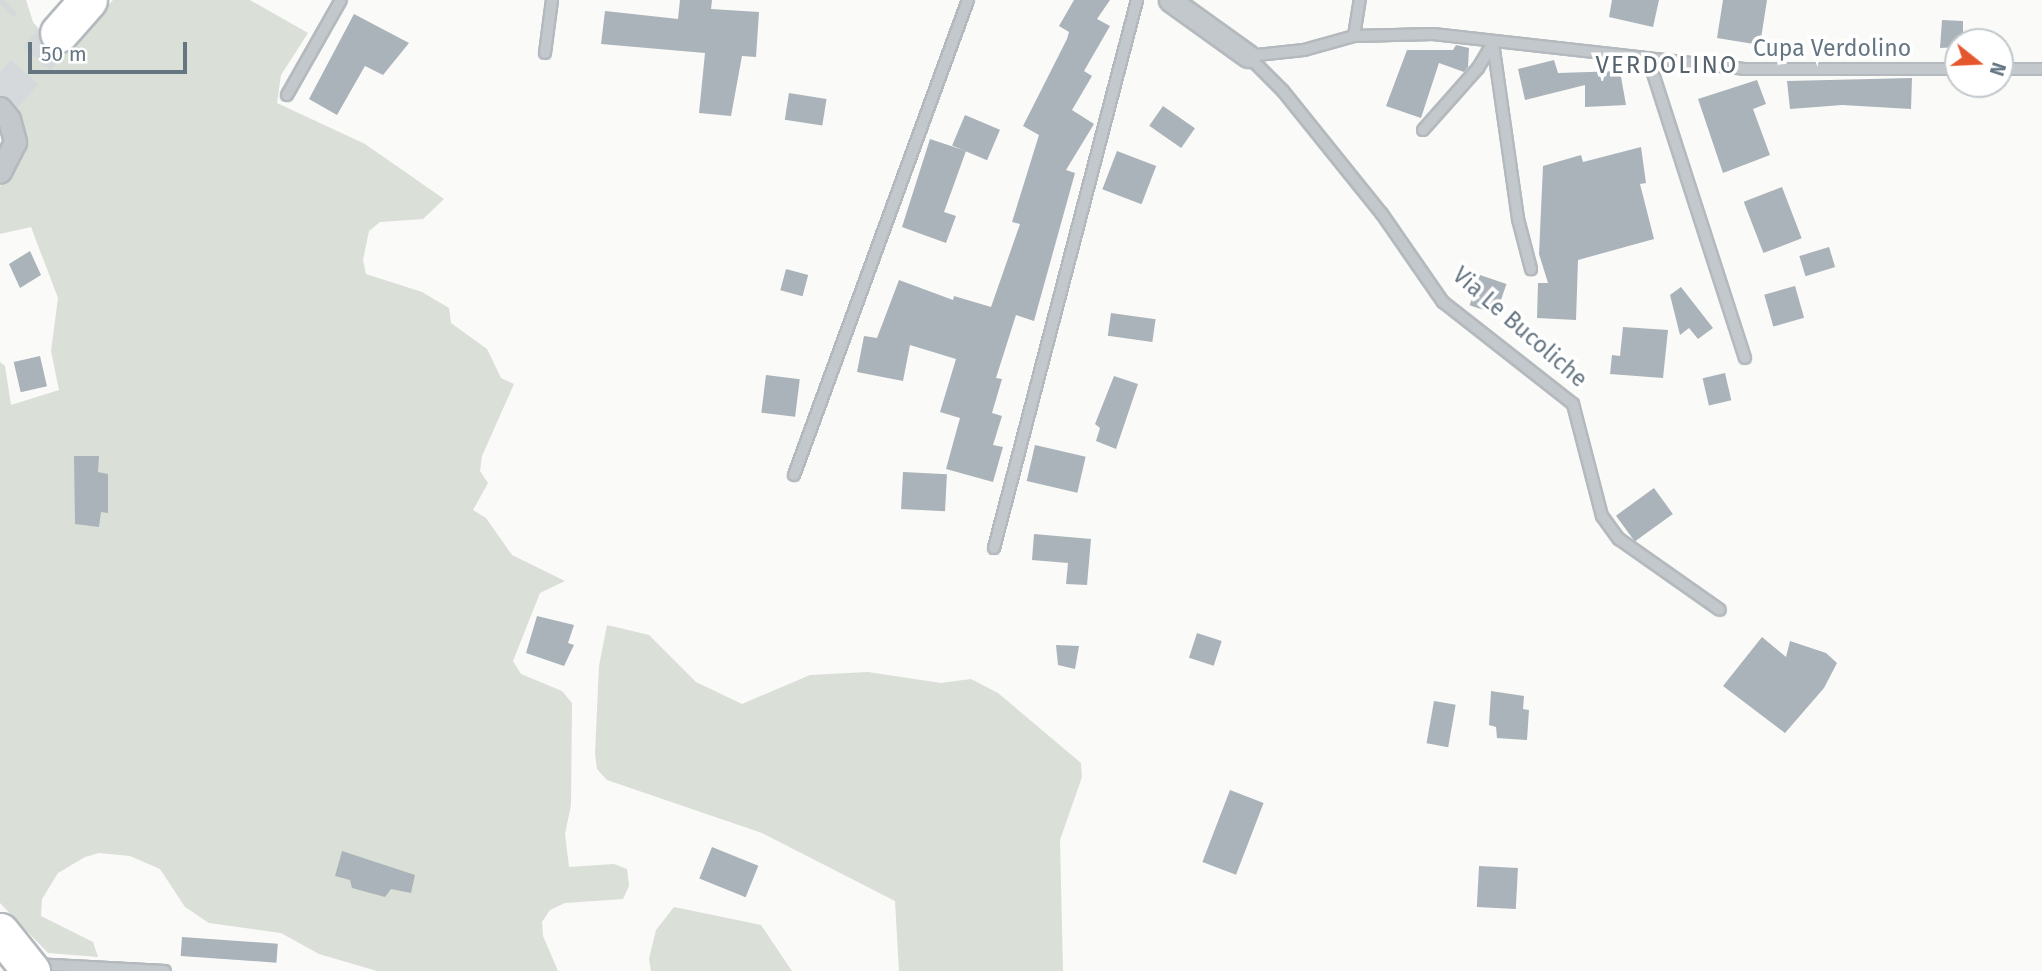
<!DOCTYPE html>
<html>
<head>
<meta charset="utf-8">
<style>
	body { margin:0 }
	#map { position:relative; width:2042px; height:971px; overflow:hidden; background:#fafaf8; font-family:"Fira Sans",sans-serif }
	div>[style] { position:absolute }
	.green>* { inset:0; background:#dadfd7 }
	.building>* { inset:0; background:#aab3b9; transform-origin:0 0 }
	.highway-tunnel>* { height:37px; margin-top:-18.5px; transform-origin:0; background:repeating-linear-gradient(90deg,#d5d9db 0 37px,transparent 0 55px) }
	.roads { filter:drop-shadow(2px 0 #b4b9bd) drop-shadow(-2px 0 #b4b9bd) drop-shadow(0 2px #b4b9bd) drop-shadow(0 -2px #b4b9bd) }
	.lane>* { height:10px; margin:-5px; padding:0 5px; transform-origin:5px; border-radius:5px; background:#c3c8cc }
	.street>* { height:21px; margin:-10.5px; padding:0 10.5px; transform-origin:10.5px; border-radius:10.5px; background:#c3c8cc }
	.highway>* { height:37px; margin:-18.5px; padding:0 18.5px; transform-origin:18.5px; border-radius:18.5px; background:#fff }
	.bridges { filter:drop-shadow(2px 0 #b4b9bd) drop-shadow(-2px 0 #b4b9bd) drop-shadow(0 2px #b4b9bd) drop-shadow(0 -2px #b4b9bd) }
	.highway-bridge>* { height:37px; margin:-18.5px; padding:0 18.5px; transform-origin:18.5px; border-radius:18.5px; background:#fff }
	span { translate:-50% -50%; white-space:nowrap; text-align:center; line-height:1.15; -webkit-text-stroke:7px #fff; paint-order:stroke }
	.street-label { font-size:23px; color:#657683 }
	.neighbourhood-label { font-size:24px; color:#57646e; letter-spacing:2px }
	.north { position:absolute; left:1944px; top:28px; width:70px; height:70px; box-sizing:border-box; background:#fff; border:2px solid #c1c8cd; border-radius:50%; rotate:108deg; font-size:19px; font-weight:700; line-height:28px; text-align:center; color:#657683 }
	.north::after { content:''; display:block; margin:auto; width:24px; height:32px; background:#e4572e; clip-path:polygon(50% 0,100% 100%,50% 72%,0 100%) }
	.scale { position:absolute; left:28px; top:42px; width:159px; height:32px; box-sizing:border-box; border:4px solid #657683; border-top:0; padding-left:9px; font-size:21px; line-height:24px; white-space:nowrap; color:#657683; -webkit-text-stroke:5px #fff; paint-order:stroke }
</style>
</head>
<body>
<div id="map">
	<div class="green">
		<i style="clip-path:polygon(0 0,26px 0,33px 22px,43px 34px,66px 43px,79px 38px,113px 0,250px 0,308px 33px,281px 75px,277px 103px,365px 144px,444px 199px,423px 219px,380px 222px,369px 231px,363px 260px,366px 274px,422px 292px,449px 308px,451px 323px,487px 349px,501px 378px,514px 384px,482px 456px,480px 471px,488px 483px,473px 510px,486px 518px,512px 555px,565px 581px,540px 593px,513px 661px,521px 674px,562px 691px,572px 703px,571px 805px,565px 834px,569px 867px,614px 864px,627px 869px,629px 886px,623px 899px,565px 903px,550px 910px,542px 922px,543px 936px,558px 971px,377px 971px,319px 954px,281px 933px,209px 923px,185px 907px,160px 869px,130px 856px,99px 853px,85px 857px,58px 873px,42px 899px,41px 916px,93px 942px,98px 957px,48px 953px,0 903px,0 362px,5px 366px,11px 405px,59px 390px,51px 351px,58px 298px,31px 227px,0 234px,0 187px,24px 136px,17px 107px,0 89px)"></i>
		<i style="clip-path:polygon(607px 625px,649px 635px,696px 682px,742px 704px,810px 675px,868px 672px,941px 683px,971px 679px,998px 693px,1081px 763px,1082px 777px,1060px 840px,1063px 971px,899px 971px,895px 901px,762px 833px,607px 780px,597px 769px,595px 754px,599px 666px)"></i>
		<i style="clip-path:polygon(674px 907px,761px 925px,792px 971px,651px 971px,649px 959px,656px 930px)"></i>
	</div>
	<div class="building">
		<i style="clip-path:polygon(680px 0,712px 0,711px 9px,759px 12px,756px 57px,742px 56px,731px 116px,699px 113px,705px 53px,601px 44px,605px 11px,678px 19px)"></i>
		<i style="clip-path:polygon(1074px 0,1110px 0,1097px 19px,1110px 26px,1084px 71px,1092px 76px,1072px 110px,1094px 124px,1066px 170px,1075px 173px,1034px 321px,1016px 315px,996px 378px,1002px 379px,992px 413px,1002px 416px,993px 445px,1003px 447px,993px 482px,946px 469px,960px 418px,940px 412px,956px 359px,910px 345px,903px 381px,857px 372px,864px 336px,877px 338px,899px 280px,953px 300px,954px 296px,991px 307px,1020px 224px,1012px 222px,1039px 135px,1023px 126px,1067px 39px,1069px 32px,1059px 26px)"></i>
		<i style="clip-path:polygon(1612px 0,1659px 0,1653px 27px,1609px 17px)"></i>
		<i style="clip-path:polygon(1723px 0,1767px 0,1760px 45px,1717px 38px)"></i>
		<i style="clip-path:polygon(354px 14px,409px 43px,383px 75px,365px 66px,337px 115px,309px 99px)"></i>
		<i style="clip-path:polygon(1942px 20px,1963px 21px,1963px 42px,1958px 42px,1958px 47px,1940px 48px)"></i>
		<i style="clip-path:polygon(1456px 45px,1469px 48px,1468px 67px,1464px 72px,1439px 63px,1421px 118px,1386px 106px,1407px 50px,1453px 50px)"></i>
		<i style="clip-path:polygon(1554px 60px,1558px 73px,1620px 71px,1626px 105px,1585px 107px,1585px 85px,1525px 100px,1518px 69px)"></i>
		<i style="clip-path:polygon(1912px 78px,1911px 109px,1842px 105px,1790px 109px,1787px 81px)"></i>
		<i style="clip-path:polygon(1757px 80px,1766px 104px,1753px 109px,1770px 155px,1723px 173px,1698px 99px)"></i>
		<i style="left:789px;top:93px;width:38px;height:27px;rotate:9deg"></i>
		<i style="left:1163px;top:106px;width:39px;height:24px;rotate:35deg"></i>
		<i style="left:965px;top:115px;width:38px;height:33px;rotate:23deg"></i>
		<i style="clip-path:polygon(930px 139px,966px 151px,944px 212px,956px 216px,946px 243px,902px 227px)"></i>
		<i style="clip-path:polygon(1641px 147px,1646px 183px,1640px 184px,1654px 239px,1578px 260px,1576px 320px,1537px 318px,1538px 283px,1548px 283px,1539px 254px,1543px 166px,1581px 155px,1583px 162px)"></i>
		<i style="left:1117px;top:151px;width:42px;height:41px;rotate:21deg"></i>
		<i style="left:1782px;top:187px;width:55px;height:41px;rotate:69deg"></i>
		<i style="left:1829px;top:247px;width:21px;height:31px;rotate:73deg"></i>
		<i style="clip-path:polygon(30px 251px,41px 275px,20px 288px,9px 264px)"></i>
		<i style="left:786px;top:269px;width:23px;height:22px;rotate:15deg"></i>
		<i style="left:1480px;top:275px;width:28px;height:32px;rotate:19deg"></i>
		<i style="left:1795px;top:286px;width:33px;height:32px;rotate:74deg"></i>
		<i style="clip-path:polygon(1681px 287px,1713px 328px,1698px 339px,1689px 328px,1680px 335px,1670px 295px)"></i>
		<i style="left:1111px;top:313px;width:45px;height:23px;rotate:8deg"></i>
		<i style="clip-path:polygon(1623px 327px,1668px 330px,1663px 378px,1610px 374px,1612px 355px,1620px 356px)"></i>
		<i style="left:40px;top:356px;width:31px;height:27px;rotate:77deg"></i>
		<i style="left:1725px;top:373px;width:28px;height:23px;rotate:77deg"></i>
		<i style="left:766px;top:375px;width:34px;height:38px;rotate:7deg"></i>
		<i style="clip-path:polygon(1114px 376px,1138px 384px,1116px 449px,1096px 441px,1100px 428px,1095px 424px)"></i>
		<i style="left:1035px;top:445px;width:52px;height:37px;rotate:13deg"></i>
		<i style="clip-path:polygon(74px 456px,99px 456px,98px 472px,108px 474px,108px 513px,101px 512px,99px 527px,75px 524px)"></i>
		<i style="left:903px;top:472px;width:44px;height:37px;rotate:3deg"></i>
		<i style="left:1654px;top:488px;width:32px;height:47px;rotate:54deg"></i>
		<i style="clip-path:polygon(1034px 534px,1091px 539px,1087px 585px,1066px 584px,1068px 563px,1032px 560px)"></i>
		<i style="clip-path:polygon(537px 616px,574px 625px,568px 643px,574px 645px,564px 666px,526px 653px)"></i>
		<i style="left:1197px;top:633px;width:26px;height:26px;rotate:18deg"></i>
		<i style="clip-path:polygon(1762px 637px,1786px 657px,1790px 641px,1826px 653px,1837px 663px,1824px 688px,1785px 733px,1723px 686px)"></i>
		<i style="clip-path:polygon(1056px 645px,1079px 646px,1075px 669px,1058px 665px)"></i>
		<i style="clip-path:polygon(1491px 691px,1524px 696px,1523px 709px,1529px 710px,1527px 740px,1497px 738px,1496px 727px,1489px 725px)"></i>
		<i style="left:1434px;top:701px;width:22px;height:43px;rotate:10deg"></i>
		<i style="left:1230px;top:790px;width:36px;height:77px;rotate:21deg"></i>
		<i style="left:712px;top:847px;width:50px;height:34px;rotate:22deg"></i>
		<i style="clip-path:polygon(342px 851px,415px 875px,411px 893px,391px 889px,385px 897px,352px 888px,350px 880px,335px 876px)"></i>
		<i style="left:1479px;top:866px;width:39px;height:41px;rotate:3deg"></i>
		<i style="left:182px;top:937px;width:96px;height:19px;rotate:4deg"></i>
	</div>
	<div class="highway-tunnel">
		<i style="left:0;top:4px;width:6px;rotate:-45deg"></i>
		<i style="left:0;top:99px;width:89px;rotate:-48.2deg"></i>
	</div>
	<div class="roads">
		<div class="lane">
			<i style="left:1354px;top:36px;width:36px;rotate:-81deg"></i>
			<i style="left:1493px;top:43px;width:178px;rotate:81.9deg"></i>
			<i style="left:1518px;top:219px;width:52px;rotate:75.4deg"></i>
			<i style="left:545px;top:53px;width:53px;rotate:-82.5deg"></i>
			<i style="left:1248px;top:56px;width:49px;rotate:45deg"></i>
			<i style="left:1283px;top:91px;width:158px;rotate:51.2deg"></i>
			<i style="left:1382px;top:214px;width:107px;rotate:55.3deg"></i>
			<i style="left:1443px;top:302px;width:165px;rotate:38.1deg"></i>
			<i style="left:1573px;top:404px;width:116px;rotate:75.5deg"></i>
			<i style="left:1602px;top:516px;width:29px;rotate:54deg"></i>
			<i style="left:1619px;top:539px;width:123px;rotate:35.1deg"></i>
			<i style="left:1248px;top:56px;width:56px;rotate:-6.1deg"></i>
			<i style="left:1304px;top:50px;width:52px;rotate:-15.6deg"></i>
			<i style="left:1354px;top:36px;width:79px;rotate:-1.5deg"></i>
			<i style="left:1433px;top:34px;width:313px;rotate:6.4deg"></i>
			<i style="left:1744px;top:69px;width:214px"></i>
			<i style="left:1649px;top:61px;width:312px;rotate:72.1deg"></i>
			<i style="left:2000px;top:69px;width:42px"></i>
			<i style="left:287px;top:95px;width:109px;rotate:-60.4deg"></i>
			<i style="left:1423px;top:130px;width:83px;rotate:-48.4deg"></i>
			<i style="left:1478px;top:68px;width:29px;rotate:-59deg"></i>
			<i style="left:794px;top:475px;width:506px;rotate:-69.88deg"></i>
			<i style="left:994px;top:548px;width:566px;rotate:-75.37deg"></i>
			<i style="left:34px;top:964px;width:131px;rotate:3.1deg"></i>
		</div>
		<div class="street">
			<i style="left:1170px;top:0;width:96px;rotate:35.7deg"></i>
			<i style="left:0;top:108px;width:14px;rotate:51deg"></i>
			<i style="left:9px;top:119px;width:24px;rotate:75deg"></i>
			<i style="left:15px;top:142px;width:33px;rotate:117deg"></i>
		</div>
		<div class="highway">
			<i style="left:59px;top:33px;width:44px;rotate:-48.7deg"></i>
		</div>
	</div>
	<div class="bridges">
		<div class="highway-bridge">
			<i style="left:0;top:932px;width:50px;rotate:51.5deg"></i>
		</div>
	</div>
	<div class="street-label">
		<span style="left:1832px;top:48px">Cupa Verdolino</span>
		<span style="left:1520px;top:327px;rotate:41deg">Via Le Bucoliche</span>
	</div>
	<div class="neighbourhood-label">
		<span style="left:1667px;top:66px">VERDOLINO</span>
	</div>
	<div class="north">N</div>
	<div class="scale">50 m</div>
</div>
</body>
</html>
